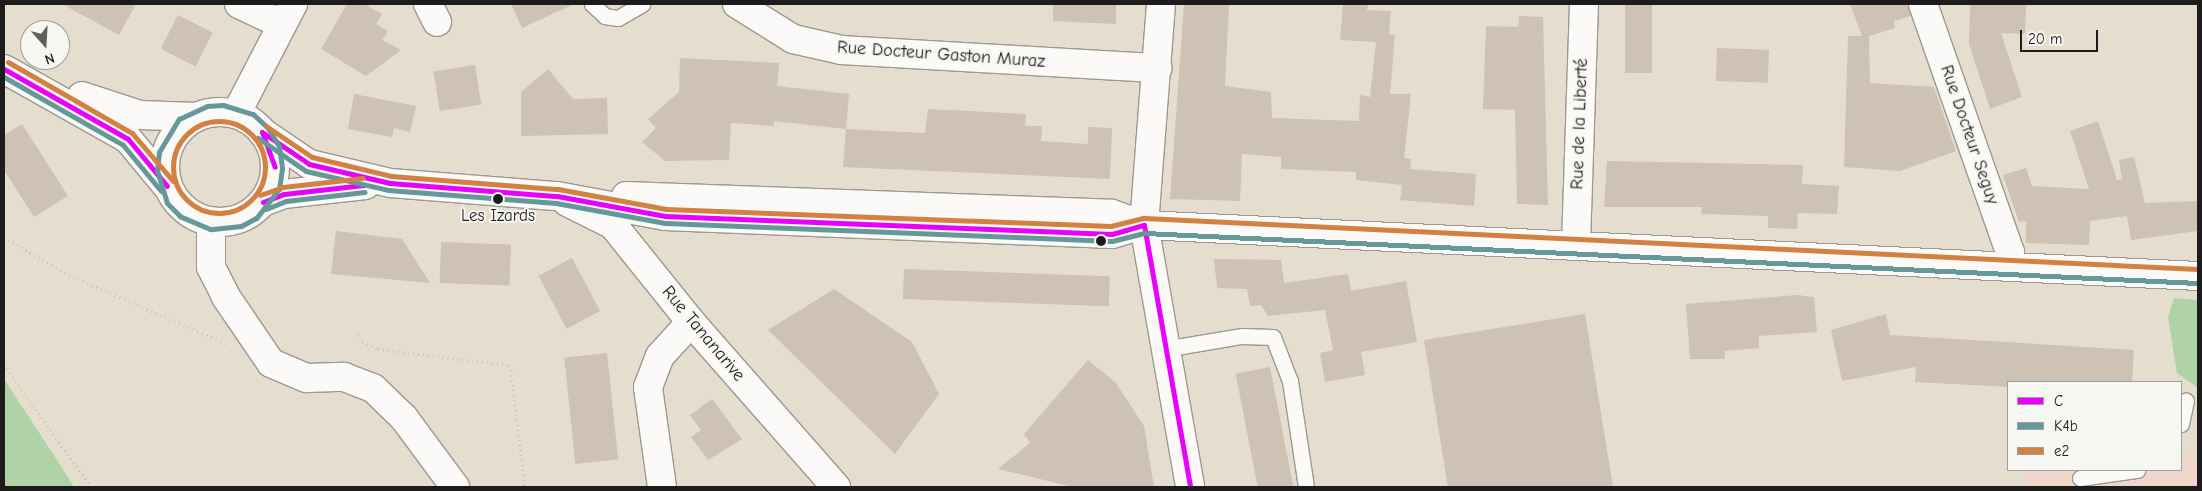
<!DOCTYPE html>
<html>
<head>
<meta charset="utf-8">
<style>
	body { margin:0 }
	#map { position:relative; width:2202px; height:491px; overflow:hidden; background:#e5dece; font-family:"Comic Neue",sans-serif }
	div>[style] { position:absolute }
	.built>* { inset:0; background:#efd7cb }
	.green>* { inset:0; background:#afd3a6 }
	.building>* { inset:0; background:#cdc2b3; transform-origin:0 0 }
	.path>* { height:3px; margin-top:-1.5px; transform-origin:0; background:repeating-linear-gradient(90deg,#c6c4c0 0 1px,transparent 0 5px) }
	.roads { filter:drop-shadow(1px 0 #9c988f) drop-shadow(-1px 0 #9c988f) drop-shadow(0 1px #9c988f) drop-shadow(0 -1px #9c988f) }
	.service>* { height:15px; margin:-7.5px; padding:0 7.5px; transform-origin:7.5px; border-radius:7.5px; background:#fbfaf8 }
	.minor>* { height:28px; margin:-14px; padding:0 14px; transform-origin:14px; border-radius:14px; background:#fbfaf8 }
	.secondary>* { height:28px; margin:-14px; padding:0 14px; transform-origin:14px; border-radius:14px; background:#fbfaf8 }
	.secondary>.ring { margin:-14px; padding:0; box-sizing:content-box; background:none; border:28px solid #fbfaf8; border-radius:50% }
	.bus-1>* { height:5px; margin:-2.5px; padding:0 2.5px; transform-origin:2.5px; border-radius:2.5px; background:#e700ff }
	.bus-2>* { height:5px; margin:-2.5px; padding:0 2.5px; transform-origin:2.5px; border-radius:2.5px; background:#659898 }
	.bus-3>* { height:5px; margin:-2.5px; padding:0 2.5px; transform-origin:2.5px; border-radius:2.5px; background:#d28142 }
	.bus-3>.ring { margin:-2.5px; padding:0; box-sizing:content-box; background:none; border:5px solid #d28142; border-radius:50% }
	.dots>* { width:14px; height:14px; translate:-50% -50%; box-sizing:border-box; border:2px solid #f6f6f2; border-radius:50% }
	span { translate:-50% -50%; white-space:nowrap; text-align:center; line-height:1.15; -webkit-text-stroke:4px #f6f6f2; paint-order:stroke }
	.bus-label { font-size:17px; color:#1c1c1c }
	.street-label { font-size:18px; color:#1c1c1c }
	.frame { position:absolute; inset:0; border:5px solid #1c1c1c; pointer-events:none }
	.legend { position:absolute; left:2007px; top:381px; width:175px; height:90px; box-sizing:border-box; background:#f6f6f2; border:1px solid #9f9f9c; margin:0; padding:6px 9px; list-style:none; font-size:15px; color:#1c1c1c }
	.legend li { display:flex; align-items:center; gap:10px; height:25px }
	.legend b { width:25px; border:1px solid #9f9f9c }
	.north { position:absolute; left:20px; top:20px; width:50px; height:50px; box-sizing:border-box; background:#f6f6f2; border:1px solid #9f9f9c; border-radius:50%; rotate:161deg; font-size:14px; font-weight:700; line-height:20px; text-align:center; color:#1c1c1c }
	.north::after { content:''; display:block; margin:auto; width:18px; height:22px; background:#62605a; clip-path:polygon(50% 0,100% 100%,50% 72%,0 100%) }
	.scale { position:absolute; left:2020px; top:30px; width:78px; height:22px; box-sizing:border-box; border:2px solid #1c1c1c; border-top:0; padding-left:6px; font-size:15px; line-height:18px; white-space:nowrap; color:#1c1c1c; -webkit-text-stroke:4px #f6f6f2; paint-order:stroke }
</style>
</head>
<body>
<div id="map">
	<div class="built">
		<i style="clip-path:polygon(2198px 452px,2198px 487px,2026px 487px,2022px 477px,2042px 470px,2181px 470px,2181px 454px)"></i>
	</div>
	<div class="green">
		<i style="clip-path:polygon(2174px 298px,2198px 300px,2198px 388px,2177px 373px,2168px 317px)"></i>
		<i style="clip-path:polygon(4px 379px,59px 463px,74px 487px,4px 487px)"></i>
	</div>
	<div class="building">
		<i style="clip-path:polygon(62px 4px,136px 4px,119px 35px)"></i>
		<i style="clip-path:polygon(347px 4px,364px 4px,382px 14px,376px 24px,388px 31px,382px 40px,401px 50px,366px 76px,321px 49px)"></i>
		<i style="clip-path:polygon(511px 4px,574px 4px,522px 28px)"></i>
		<i style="clip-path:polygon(1053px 4px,1116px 4px,1116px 24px,1053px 21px)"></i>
		<i style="clip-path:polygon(1184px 4px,1229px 4px,1225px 86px,1271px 92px,1272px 118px,1359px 121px,1360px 95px,1370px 97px,1376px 42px,1340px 40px,1343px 4px,1368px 4px,1367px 10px,1391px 11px,1389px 35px,1395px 35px,1390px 94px,1411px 94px,1404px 158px,1411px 159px,1410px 169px,1476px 174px,1474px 206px,1400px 200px,1402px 185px,1356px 180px,1356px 172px,1281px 169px,1281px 157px,1242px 154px,1240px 201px,1170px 199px)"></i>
		<i style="left:1625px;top:4px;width:27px;height:69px"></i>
		<i style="clip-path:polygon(1850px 4px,1908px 4px,1911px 16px,1894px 21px,1895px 28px,1869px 36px,1870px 83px,1934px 87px,1956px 151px,1900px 171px,1844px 167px,1848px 36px,1862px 36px)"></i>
		<i style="clip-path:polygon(1970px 4px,2026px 4px,2025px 34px,2001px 33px,2022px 97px,1990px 109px,1969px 44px)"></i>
		<i style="left:178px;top:15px;width:39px;height:38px;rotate:27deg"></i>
		<i style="clip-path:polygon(1519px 16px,1543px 17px,1548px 205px,1517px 204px,1515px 110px,1483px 109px,1486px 26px,1518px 27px)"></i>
		<i style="left:1717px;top:48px;width:52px;height:33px;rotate:2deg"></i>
		<i style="clip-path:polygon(680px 58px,779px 63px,777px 86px,849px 94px,846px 129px,774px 121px,774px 126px,731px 123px,729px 160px,665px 161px,642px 142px,656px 128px,648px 119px,679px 92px)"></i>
		<i style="left:475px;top:65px;width:40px;height:42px;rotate:81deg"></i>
		<i style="clip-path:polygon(548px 69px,573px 99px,607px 98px,608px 134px,521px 136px,521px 92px)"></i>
		<i style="clip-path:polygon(354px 94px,416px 106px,410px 132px,394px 128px,392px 137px,348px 129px)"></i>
		<i style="clip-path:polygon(928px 109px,1026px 114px,1025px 126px,1042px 126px,1041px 141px,1088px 144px,1088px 127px,1112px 128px,1110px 179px,843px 167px,846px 129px,925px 133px)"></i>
		<i style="clip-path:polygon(2098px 121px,2117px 180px,2122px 179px,2119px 160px,2134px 157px,2145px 203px,2198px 201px,2198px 231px,2131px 240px,2127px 216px,2090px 221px,2089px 245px,2026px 243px,2026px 221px,2019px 222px,2003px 175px,2026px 168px,2032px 186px,2089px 189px,2070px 131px)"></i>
		<i style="clip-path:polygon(22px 124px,68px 196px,34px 217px,4px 170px,4px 135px)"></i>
		<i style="clip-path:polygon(1607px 161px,1803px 165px,1802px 184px,1839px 186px,1837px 214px,1798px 213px,1797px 229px,1768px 228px,1768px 216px,1701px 214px,1702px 207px,1604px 207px)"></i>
		<i style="clip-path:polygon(336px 231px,402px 239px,430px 283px,331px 274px)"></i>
		<i style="left:441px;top:242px;width:70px;height:41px;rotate:2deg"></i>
		<i style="left:572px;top:258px;width:60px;height:38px;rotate:62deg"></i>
		<i style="clip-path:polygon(1214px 259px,1281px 260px,1284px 283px,1348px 274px,1351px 291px,1406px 281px,1417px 342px,1361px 352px,1365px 375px,1325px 382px,1320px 353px,1333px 350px,1325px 310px,1268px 316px,1261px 305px,1250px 306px,1247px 289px,1217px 288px)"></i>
		<i style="left:904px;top:269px;width:206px;height:30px;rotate:2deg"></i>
		<i style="clip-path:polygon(834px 289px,912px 342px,939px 394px,895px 454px,768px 330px)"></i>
		<i style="clip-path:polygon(1797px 295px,1814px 297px,1817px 332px,1759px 336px,1759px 348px,1725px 351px,1725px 359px,1690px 359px,1686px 304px)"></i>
		<i style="clip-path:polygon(1585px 314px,1613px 487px,1448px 487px,1424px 340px)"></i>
		<i style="clip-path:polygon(1886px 314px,1890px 335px,2134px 350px,2132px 382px,2008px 382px,2008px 387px,1915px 382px,1916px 367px,1842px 381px,1831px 330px)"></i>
		<i style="left:607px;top:353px;width:107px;height:43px;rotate:84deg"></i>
		<i style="clip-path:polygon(1088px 360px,1116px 383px,1144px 426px,1154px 487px,1073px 487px,998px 469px,1030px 443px,1024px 434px)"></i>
		<i style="left:1270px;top:367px;width:122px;height:35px;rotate:79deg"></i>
		<i style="clip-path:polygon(712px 399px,742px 439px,708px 460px,691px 437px,701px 430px,690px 415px)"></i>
	</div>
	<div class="path">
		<i style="left:4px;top:237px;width:75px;rotate:30.3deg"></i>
		<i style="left:69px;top:275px;width:171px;rotate:23.7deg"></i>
		<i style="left:358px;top:334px;width:9px;rotate:63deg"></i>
		<i style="left:362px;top:342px;width:17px;rotate:24deg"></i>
		<i style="left:378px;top:349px;width:133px;rotate:6.9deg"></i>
		<i style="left:510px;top:365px;width:123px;rotate:83deg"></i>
		<i style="left:4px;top:364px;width:151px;rotate:54.7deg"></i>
	</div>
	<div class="roads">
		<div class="service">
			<i style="left:592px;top:4px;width:18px;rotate:43deg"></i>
			<i style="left:605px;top:16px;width:13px;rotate:9deg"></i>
			<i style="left:618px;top:18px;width:28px;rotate:-30deg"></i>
			<i style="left:1164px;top:349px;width:79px;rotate:-9.5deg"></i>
			<i style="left:1242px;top:336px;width:31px;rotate:2deg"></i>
			<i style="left:1273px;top:337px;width:47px;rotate:68.9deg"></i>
			<i style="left:1290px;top:381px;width:107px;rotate:81.4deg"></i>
			<i style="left:2181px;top:424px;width:24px;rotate:-78deg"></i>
			<i style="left:2080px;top:478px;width:58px;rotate:-8deg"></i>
		</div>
		<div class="minor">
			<i style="left:239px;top:4px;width:47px;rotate:25.5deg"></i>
			<i style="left:428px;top:4px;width:20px;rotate:63deg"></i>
			<i style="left:737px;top:4px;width:66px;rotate:32deg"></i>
			<i style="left:793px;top:39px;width:50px;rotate:12.7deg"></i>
			<i style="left:842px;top:50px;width:316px;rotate:3.3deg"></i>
			<i style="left:1161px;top:4px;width:222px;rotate:94.4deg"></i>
			<i style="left:1144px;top:225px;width:266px;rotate:80deg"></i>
			<i style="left:1923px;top:4px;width:263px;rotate:70.7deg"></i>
			<i style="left:2010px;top:252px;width:14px;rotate:90deg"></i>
			<i style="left:236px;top:114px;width:124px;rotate:-62.6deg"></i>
			<i style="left:567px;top:202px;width:51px;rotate:26.6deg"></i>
			<i style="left:613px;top:225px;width:124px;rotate:51.2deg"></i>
			<i style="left:691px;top:322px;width:220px;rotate:48.7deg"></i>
			<i style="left:211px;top:222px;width:45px;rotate:90deg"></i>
			<i style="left:211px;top:267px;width:34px;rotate:63deg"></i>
			<i style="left:226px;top:297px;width:80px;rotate:55.7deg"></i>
			<i style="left:271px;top:363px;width:39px;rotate:23deg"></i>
			<i style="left:307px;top:378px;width:37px;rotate:-2deg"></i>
			<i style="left:344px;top:377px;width:31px;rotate:21deg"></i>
			<i style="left:373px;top:388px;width:43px;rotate:44.1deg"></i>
			<i style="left:404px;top:418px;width:86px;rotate:53.5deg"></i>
			<i style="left:1576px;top:244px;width:240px;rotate:-88.1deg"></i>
			<i style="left:662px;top:487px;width:101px;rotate:-98deg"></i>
			<i style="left:648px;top:387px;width:33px;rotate:-69deg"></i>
			<i style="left:660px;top:356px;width:46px;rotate:-47.6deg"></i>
		</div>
		<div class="secondary">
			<i style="left:4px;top:69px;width:142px;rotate:29.4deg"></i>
			<i style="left:128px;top:139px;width:61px;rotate:50.3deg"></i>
			<i style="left:82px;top:96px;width:61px;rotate:18.1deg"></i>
			<i style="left:140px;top:115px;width:57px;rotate:2deg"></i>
			<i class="ring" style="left:165px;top:112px;width:82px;height:82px"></i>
			<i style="left:262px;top:132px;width:57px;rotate:34.2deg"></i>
			<i style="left:309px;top:164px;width:83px;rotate:13.2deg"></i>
			<i style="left:390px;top:183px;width:168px;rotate:4.5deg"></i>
			<i style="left:557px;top:196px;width:110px;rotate:10.5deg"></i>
			<i style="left:665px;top:216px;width:447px;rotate:2.3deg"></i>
			<i style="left:1112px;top:234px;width:33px;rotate:-16deg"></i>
			<i style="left:1144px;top:225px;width:1055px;rotate:2.77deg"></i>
			<i style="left:626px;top:196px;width:486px;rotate:2.1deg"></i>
			<i style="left:1112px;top:214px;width:34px;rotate:19deg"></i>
			<i style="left:263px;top:202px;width:22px;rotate:-21deg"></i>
			<i style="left:284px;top:194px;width:82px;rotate:-6.3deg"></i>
		</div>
	</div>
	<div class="bus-1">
		<i style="left:4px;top:69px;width:142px;rotate:29.4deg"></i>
		<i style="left:128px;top:139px;width:61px;rotate:50.3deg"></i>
		<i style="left:262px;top:132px;width:57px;rotate:34.2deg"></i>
		<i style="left:309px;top:164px;width:83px;rotate:13.2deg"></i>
		<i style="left:390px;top:183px;width:168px;rotate:4.5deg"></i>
		<i style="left:557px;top:196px;width:110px;rotate:10.5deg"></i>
		<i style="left:665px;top:216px;width:447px;rotate:2.3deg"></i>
		<i style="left:1112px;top:234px;width:33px;rotate:-16deg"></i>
		<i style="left:262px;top:132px;width:37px;rotate:70deg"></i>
		<i style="left:263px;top:202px;width:22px;rotate:-21deg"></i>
		<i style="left:284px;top:194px;width:80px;rotate:-6.5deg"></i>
		<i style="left:1144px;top:225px;width:266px;rotate:80deg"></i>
	</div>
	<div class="bus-2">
		<i style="left:4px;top:77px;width:137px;rotate:29.7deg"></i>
		<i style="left:123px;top:145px;width:60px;rotate:50.4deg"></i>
		<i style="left:258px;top:138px;width:58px;rotate:34.5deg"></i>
		<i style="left:306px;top:171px;width:84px;rotate:13deg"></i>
		<i style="left:388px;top:190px;width:169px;rotate:4.4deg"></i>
		<i style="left:556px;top:203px;width:111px;rotate:10.4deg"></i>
		<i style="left:665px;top:223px;width:447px;rotate:2.3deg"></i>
		<i style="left:1112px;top:241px;width:34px;rotate:-14deg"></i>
		<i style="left:1145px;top:233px;width:1054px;rotate:2.72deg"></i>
		<i style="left:167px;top:203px;width:34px;rotate:-107deg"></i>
		<i style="left:157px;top:171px;width:19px;rotate:-84deg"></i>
		<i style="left:159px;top:152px;width:39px;rotate:-59deg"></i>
		<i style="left:179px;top:119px;width:31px;rotate:-25deg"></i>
		<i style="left:207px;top:106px;width:16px;rotate:-4deg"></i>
		<i style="left:223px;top:105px;width:31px;rotate:17deg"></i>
		<i style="left:253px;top:114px;width:21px;rotate:43deg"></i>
		<i style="left:268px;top:128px;width:21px;rotate:59deg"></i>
		<i style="left:279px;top:146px;width:22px;rotate:82deg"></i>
		<i style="left:282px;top:168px;width:21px;rotate:98deg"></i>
		<i style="left:279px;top:189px;width:37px;rotate:128deg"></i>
		<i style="left:256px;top:218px;width:17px;rotate:152deg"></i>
		<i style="left:241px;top:226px;width:31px;rotate:174deg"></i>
		<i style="left:210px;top:229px;width:33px;rotate:-157deg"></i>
		<i style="left:180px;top:216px;width:17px;rotate:-135deg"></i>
		<i style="left:266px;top:209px;width:22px;rotate:-22deg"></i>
		<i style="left:286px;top:201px;width:79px;rotate:-6.6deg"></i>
	</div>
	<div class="bus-3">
		<i style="left:8px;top:62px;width:143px;rotate:29.8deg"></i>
		<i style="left:132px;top:133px;width:63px;rotate:49.5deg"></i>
		<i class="ring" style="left:173px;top:121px;width:87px;height:87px"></i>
		<i style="left:266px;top:126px;width:55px;rotate:34deg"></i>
		<i style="left:312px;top:157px;width:81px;rotate:13.5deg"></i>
		<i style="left:391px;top:176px;width:168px;rotate:4.5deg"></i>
		<i style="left:558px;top:189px;width:110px;rotate:10.5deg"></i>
		<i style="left:666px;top:209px;width:445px;rotate:2.2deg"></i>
		<i style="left:1111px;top:226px;width:34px;rotate:-14deg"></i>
		<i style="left:1144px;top:218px;width:1055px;rotate:2.77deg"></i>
		<i style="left:260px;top:195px;width:24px;rotate:-19deg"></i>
		<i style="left:283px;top:187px;width:80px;rotate:-6.5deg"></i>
	</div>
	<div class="dots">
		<i style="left:498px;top:199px;background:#1c1c1c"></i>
		<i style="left:1101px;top:241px;background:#1c1c1c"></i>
	</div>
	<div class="bus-label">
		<span style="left:498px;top:216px">Les Izards</span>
	</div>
	<div class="street-label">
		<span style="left:941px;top:55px;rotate:4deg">Rue Docteur Gaston Muraz</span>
		<span style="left:1580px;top:124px;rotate:-88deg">Rue de la Liberté</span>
		<span style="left:1969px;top:135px;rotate:71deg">Rue Docteur Seguy</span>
		<span style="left:703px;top:334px;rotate:50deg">Rue Tananarive</span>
	</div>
	<div class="frame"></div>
	<ul class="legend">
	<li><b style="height:6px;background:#e700ff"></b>C</li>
	<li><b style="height:6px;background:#659898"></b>K4b</li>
	<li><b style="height:6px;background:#d28142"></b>e2</li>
	</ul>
	<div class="north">N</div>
	<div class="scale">20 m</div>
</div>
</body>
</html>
